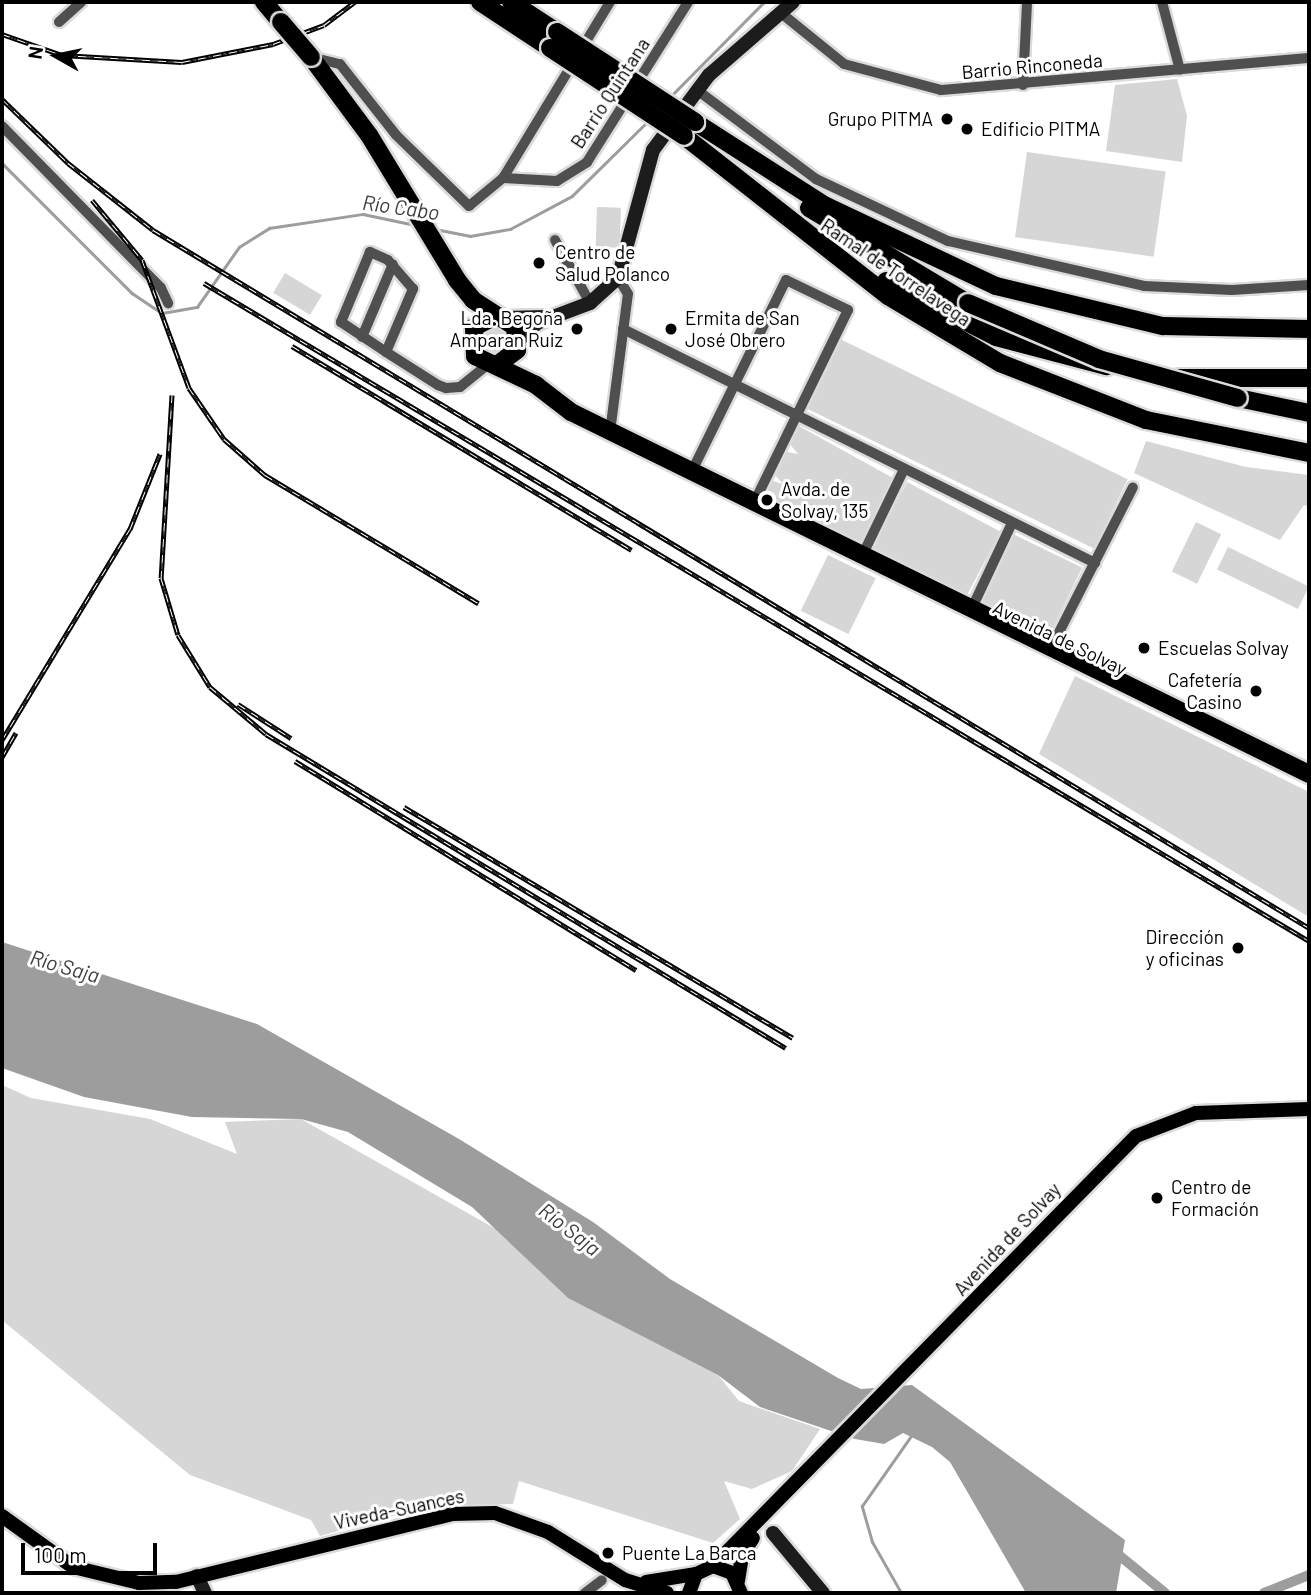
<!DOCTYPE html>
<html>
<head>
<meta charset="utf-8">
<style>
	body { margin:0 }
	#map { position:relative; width:1311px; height:1595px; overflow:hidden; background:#fff; font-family:Barlow,sans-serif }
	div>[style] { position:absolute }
	.green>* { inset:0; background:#d6d6d6; transform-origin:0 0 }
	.round { border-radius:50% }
	.water>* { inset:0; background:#9d9d9d }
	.stream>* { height:2.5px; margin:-1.25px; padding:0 1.25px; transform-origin:1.25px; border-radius:1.25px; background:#9d9d9d }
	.canal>* { height:10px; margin:-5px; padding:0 5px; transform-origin:5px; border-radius:5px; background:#9d9d9d }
	.roads { filter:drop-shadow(2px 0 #dbdbdb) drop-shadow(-2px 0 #dbdbdb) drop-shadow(0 2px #dbdbdb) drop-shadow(0 -2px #dbdbdb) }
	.street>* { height:10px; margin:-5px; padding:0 5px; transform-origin:5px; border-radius:5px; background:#4f4f4f }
	.secondary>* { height:14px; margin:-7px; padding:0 7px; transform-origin:7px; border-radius:7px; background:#1c1c1c }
	.primary>* { height:14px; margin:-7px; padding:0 7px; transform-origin:7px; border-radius:7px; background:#000 }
	.highway>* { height:18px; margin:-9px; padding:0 9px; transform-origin:9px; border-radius:9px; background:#000 }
	.rail>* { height:5px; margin-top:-2.5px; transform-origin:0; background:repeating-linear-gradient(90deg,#fff 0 8px,#000 0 16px); box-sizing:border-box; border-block:2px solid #000 }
	.bridges { filter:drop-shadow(2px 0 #dbdbdb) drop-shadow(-2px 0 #dbdbdb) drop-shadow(0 2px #dbdbdb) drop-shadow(0 -2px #dbdbdb) }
	.highway-bridge>* { height:18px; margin:-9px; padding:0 9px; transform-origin:9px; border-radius:9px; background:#000 }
	.dots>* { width:19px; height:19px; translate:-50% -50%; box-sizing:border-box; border:4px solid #fff; border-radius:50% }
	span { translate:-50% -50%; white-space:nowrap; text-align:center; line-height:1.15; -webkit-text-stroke:6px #fff; paint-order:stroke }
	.street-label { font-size:19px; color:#000 }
	.poi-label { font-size:19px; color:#000 }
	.right { translate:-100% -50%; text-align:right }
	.left { translate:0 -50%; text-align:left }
	.water-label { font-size:21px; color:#3e3e3e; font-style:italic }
	.frame { position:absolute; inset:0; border:4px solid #000; pointer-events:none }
	.north { position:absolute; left:21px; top:21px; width:70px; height:70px; -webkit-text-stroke:5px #fff; paint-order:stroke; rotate:279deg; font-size:19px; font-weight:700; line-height:28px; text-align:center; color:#000 }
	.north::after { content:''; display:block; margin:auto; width:24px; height:32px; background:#000; clip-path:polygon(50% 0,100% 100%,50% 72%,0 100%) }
	.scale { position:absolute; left:21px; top:1543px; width:136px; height:32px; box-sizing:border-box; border:4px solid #000; border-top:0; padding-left:9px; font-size:21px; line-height:24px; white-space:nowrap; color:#000; -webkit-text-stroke:5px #fff; paint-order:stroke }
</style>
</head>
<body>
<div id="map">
	<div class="green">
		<i style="clip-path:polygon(1177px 79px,1187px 116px,1182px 162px,1106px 151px,1115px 85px)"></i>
		<i style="left:1027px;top:152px;width:140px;height:86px;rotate:8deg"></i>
		<i style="left:597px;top:207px;width:24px;height:40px;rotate:2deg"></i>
		<i style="left:285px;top:273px;width:43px;height:23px;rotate:31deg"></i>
		<i class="round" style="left:482px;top:326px;width:26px;height:26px"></i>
		<i style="left:840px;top:339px;width:320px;height:77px;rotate:26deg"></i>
		<i style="clip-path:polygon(797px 425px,893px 478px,861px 544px,762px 496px,769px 480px,783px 484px,774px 474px,783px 451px,798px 454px,788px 442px)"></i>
		<i style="clip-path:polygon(1146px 441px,1246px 467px,1309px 475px,1309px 507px,1304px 505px,1280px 540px,1134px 473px)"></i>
		<i style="left:907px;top:482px;width:106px;height:75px;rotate:28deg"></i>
		<i style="left:1196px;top:522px;width:28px;height:55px;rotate:26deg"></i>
		<i style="left:1013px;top:534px;width:77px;height:78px;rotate:26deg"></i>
		<i style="left:1228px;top:547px;width:90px;height:25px;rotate:26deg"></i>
		<i style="left:828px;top:555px;width:53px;height:62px;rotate:26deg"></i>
		<i style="clip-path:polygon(1075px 676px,1309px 792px,1309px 917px,1039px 754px)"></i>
		<i style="clip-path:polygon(2px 1085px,31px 1098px,150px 1119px,237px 1154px,225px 1122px,301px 1119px,496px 1229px,565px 1295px,718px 1375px,739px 1401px,820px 1429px,792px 1471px,752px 1489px,724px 1481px,740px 1519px,713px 1543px,519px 1481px,513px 1504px,425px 1507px,320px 1536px,311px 1520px,190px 1475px,3px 1321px)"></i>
	</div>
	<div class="water">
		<i style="clip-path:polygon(2px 942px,257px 1024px,459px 1139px,593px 1222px,670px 1279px,838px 1378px,861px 1389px,912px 1385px,1125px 1540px,1116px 1593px,1026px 1593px,950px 1462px,932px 1447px,903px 1433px,884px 1444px,855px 1439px,760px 1407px,718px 1375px,568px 1298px,472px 1207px,348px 1132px,301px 1119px,192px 1117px,84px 1097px,2px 1068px)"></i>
	</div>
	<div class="stream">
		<i style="left:670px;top:97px;width:134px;rotate:-45.3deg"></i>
		<i style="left:2px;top:163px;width:184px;rotate:45deg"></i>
		<i style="left:132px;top:293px;width:36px;rotate:34deg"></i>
		<i style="left:162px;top:313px;width:36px;rotate:-10deg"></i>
		<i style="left:197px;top:307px;width:73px;rotate:-55deg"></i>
		<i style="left:239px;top:247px;width:36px;rotate:-32deg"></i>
		<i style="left:269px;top:228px;width:95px;rotate:-8.5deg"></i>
		<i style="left:363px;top:214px;width:53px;rotate:11.9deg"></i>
		<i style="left:435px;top:229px;width:36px;rotate:11deg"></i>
		<i style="left:470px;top:236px;width:41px;rotate:-9.9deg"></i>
		<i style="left:510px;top:229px;width:70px;rotate:-28deg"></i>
		<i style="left:572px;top:196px;width:108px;rotate:-44.6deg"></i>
		<i style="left:901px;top:1593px;width:59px;rotate:-119.6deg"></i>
		<i style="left:872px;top:1542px;width:37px;rotate:-106deg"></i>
		<i style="left:862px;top:1506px;width:85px;rotate:-55deg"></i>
	</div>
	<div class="canal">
		<i style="left:1114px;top:1551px;width:66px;rotate:39.5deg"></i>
		<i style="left:1264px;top:1593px;width:48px;rotate:-21.8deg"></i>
	</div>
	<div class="roads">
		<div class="street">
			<i style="left:1162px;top:2px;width:70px;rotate:75.2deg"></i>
			<i style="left:781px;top:13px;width:81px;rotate:39deg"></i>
			<i style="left:844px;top:64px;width:100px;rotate:15deg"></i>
			<i style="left:941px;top:90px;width:369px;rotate:-5deg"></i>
			<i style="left:59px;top:22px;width:30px;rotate:-42deg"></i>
			<i style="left:311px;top:57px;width:30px;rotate:14deg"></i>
			<i style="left:340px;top:64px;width:90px;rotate:51.7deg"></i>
			<i style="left:396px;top:135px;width:102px;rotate:44.2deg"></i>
			<i style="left:469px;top:206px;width:44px;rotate:-39.5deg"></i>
			<i style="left:503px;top:178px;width:206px;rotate:-58.7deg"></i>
			<i style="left:1023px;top:85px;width:83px;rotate:-87.2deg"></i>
			<i style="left:697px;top:90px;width:149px;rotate:36.8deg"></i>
			<i style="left:816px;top:179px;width:146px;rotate:25.2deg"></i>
			<i style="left:948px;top:241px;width:201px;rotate:12.9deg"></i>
			<i style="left:1144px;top:286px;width:88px;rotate:2.6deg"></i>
			<i style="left:1232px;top:290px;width:77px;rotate:-3.7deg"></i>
			<i style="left:2px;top:126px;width:227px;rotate:45.5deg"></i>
			<i style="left:161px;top:288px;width:17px;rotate:65deg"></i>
			<i style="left:503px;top:178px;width:54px;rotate:3.2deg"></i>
			<i style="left:557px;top:181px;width:36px;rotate:-32deg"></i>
			<i style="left:587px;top:162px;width:189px;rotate:-57.7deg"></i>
			<i style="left:555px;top:240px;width:72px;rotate:60.9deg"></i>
			<i style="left:623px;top:329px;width:527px;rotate:26.37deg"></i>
			<i style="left:362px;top:337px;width:79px;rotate:-67deg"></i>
			<i style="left:386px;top:352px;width:69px;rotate:-66.8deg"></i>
			<i style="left:413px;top:289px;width:38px;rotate:-131deg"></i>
			<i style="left:388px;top:260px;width:20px;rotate:-156deg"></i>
			<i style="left:370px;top:252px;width:76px;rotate:112.5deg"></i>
			<i style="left:341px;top:322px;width:54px;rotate:33.7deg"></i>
			<i style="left:386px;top:352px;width:62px;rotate:32.4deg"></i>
			<i style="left:438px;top:385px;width:9px;rotate:21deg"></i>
			<i style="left:446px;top:388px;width:14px;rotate:-4deg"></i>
			<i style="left:460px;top:387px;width:36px;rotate:-39deg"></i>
			<i style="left:610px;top:432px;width:139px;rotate:-82.6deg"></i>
			<i style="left:628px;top:294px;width:19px;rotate:-122deg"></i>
			<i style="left:691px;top:473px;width:215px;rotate:-63.8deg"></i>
			<i style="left:786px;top:280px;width:69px;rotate:25.8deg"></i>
			<i style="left:848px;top:310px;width:215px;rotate:116deg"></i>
			<i style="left:863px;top:554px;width:94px;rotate:-64.2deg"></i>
			<i style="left:972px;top:608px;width:94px;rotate:-64.8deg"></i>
			<i style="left:1052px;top:646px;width:178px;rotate:-63deg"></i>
			<i style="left:585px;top:1593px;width:21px;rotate:-37deg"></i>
		</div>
		<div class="secondary">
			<i style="left:504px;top:318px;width:40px;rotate:-1.4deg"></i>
			<i style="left:519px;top:340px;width:25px;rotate:-43deg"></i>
			<i style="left:537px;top:323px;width:57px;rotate:-20.7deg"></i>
			<i style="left:590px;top:303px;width:38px;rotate:-42deg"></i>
			<i style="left:618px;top:278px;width:133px;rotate:-74.7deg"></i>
			<i style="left:653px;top:150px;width:94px;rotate:-53.3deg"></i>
			<i style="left:709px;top:75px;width:111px;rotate:-41deg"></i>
			<i style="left:773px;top:1533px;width:78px;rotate:50.2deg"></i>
			<i style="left:197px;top:1576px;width:19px;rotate:65deg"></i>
		</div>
		<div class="primary">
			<i style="left:2px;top:1516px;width:87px;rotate:35.7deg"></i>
			<i style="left:73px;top:1567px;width:68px;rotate:13.6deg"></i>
			<i style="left:139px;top:1583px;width:37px;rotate:-2deg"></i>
			<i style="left:176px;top:1582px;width:284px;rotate:-13.8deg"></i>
			<i style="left:452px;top:1514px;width:43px;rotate:-1.3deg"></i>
			<i style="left:495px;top:1513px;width:56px;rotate:19.7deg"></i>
			<i style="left:548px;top:1532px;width:91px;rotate:31.9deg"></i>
			<i style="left:625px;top:1580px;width:44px;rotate:17.2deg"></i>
			<i style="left:713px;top:1566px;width:603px;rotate:-45.47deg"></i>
			<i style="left:1136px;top:1136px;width:64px;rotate:-21deg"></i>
			<i style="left:1196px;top:1113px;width:113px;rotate:-2deg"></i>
			<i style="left:738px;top:1581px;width:26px;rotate:-81deg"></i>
			<i style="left:742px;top:1555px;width:20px;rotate:-57deg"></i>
			<i style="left:646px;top:1582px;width:51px;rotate:-9.1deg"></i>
			<i style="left:689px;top:1593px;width:20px;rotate:-70deg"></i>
			<i style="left:696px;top:1574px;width:19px;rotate:-25deg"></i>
			<i style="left:713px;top:1566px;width:20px;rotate:20deg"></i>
			<i style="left:732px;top:1573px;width:22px;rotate:66deg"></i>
		</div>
		<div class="highway">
			<i style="left:264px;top:2px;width:26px;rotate:50deg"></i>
			<i style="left:480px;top:2px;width:84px;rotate:33.3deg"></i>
			<i style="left:511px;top:2px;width:55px;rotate:33.1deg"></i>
			<i style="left:311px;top:57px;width:97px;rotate:53.4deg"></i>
			<i style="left:369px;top:135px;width:170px;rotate:58.7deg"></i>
			<i style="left:457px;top:280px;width:26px;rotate:51deg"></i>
			<i style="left:473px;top:300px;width:50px;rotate:32.7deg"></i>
			<i style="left:515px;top:327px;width:23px;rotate:85deg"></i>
			<i style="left:517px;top:350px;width:25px;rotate:143deg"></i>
			<i style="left:695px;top:122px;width:156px;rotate:32.7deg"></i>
			<i style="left:826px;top:206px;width:188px;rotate:25.2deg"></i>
			<i style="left:996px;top:286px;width:172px;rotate:13.5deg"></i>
			<i style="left:1163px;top:326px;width:146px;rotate:1.2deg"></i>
			<i style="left:684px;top:136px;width:259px;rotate:38.1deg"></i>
			<i style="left:888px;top:296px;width:131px;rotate:30.9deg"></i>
			<i style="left:1000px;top:363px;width:157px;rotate:21.3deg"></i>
			<i style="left:1146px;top:420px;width:166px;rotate:11.4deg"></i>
			<i style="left:809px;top:208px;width:185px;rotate:30.9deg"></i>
			<i style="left:886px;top:281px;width:123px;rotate:27deg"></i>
			<i style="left:996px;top:337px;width:114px;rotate:14.8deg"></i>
			<i style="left:496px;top:316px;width:25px;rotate:153deg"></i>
			<i style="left:474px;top:327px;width:29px;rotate:88deg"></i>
			<i style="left:475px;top:356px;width:68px;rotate:25.4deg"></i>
			<i style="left:536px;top:385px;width:44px;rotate:37.6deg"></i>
			<i style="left:571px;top:412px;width:822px;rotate:26.13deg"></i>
			<i style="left:1179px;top:378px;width:130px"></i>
			<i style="left:1238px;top:398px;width:73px;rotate:11.9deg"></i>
		</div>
	</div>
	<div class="rail">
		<i style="left:2px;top:34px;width:64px;rotate:19.3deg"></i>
		<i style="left:62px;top:55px;width:120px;rotate:3.3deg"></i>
		<i style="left:182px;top:62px;width:93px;rotate:-11.2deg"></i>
		<i style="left:273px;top:44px;width:54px;rotate:-20.4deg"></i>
		<i style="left:324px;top:25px;width:39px;rotate:-37deg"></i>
		<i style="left:2px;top:99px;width:92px;rotate:44.1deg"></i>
		<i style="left:68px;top:163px;width:108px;rotate:38.2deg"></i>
		<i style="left:153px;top:230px;width:1350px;rotate:31.12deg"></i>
		<i style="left:92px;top:200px;width:78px;rotate:50.2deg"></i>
		<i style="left:142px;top:260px;width:136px;rotate:69.8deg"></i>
		<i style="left:189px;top:388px;width:62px;rotate:55.5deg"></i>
		<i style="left:224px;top:439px;width:55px;rotate:41.3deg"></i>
		<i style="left:265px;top:475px;width:249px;rotate:31deg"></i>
		<i style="left:204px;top:283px;width:1286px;rotate:30.77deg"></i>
		<i style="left:292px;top:346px;width:396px;rotate:31deg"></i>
		<i style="left:172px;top:395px;width:183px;rotate:93.4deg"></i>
		<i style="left:161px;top:578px;width:59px;rotate:73.4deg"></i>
		<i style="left:178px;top:635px;width:61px;rotate:58.4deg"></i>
		<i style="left:210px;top:687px;width:73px;rotate:40deg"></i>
		<i style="left:266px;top:734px;width:607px;rotate:31.13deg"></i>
		<i style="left:238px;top:704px;width:63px;rotate:32.7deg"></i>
		<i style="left:2px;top:740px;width:247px;rotate:-58.8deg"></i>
		<i style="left:130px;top:529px;width:81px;rotate:-68.2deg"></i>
		<i style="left:2px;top:757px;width:28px;rotate:-60deg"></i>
		<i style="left:295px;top:761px;width:400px;rotate:31.5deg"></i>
		<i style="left:404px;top:807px;width:452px;rotate:30.7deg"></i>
	</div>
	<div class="bridges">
		<div class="highway-bridge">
			<i style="left:281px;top:22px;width:46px;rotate:49.4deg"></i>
			<i style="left:557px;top:32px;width:165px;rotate:33.1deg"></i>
			<i style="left:550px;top:48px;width:160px;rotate:33.3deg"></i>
			<i style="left:968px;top:303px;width:142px;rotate:23.1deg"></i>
			<i style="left:1099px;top:359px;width:144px;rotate:15.7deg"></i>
		</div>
	</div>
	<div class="dots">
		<i style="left:947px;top:119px;background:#000"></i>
		<i style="left:967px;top:129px;background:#000"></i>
		<i style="left:539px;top:263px;background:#000"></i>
		<i style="left:577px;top:329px;background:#000"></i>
		<i style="left:671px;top:329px;background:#000"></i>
		<i style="left:767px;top:500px;background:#000"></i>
		<i style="left:1144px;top:648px;background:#000"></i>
		<i style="left:1256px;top:691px;background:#000"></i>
		<i style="left:1238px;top:948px;background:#000"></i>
		<i style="left:1157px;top:1198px;background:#000"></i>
		<i style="left:608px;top:1553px;background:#000"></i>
	</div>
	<div class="street-label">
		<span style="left:1032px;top:66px;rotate:-5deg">Barrio Rinconeda</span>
		<span style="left:610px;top:93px;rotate:-57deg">Barrio Quintana</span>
		<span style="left:896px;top:272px;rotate:34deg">Ramal de Torrelavega</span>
		<span style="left:1060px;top:638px;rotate:26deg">Avenida de Solvay</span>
		<span style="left:1007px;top:1239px;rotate:-47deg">Avenida de Solvay</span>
		<span style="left:399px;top:1509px;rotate:-12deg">Viveda-Suances</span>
	</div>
	<div class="poi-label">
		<span class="right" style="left:933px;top:119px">Grupo PITMA</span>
		<span class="left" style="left:981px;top:129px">Edificio PITMA</span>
		<span class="left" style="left:555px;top:263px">Centro de<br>Salud Polanco</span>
		<span class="right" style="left:563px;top:329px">Lda. Begoña<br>Amparan Ruiz</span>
		<span class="left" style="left:685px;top:329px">Ermita de San<br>José Obrero</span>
		<span class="left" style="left:781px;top:500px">Avda. de<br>Solvay, 135</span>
		<span class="left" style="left:1158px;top:648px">Escuelas Solvay</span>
		<span class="right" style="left:1242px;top:691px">Cafetería<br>Casino</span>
		<span class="right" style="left:1224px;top:948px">Dirección<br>y oficinas</span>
		<span class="left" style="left:1171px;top:1198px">Centro de<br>Formación</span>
		<span class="left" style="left:622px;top:1553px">Puente La Barca</span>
	</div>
	<div class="water-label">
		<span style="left:401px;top:207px;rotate:8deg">Río Cabo</span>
		<span style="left:65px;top:966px;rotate:16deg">Río Saja</span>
		<span style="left:570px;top:1229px;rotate:38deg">Río Saja</span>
	</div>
	<div class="frame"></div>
	<div class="north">N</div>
	<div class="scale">100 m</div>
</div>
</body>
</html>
